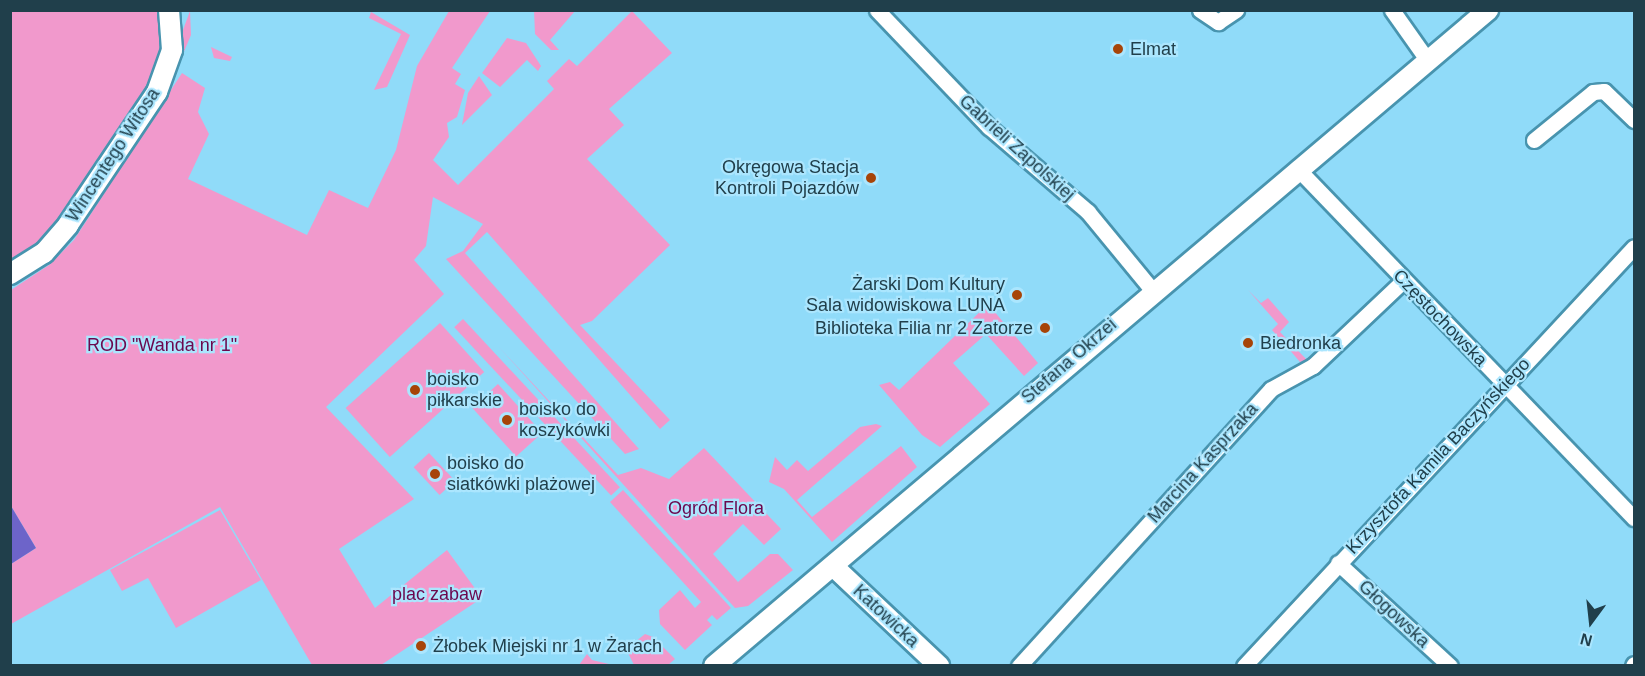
<!DOCTYPE html>
<html>
<head>
<meta charset="utf-8">
<style>
	body { margin:0 }
	#map { position:relative; width:1645px; height:676px; overflow:hidden; background:#90dbf9; font-family:Helvetica,sans-serif }
	div>[style] { position:absolute }
	.green>* { inset:0; background:#f199cc; transform-origin:0 0 }
	.water>* { inset:0; background:#6d64c9 }
	.roads { filter:drop-shadow(2px 0 #4894af) drop-shadow(-2px 0 #4894af) drop-shadow(0 2px #4894af) drop-shadow(0 -2px #4894af) }
	.minor>* { height:15px; margin:-7.5px; padding:0 7.5px; transform-origin:7.5px; border-radius:7.5px; background:#fff }
	.tertiary>* { height:20px; margin:-10px; padding:0 10px; transform-origin:10px; border-radius:10px; background:#fff }
	.dots>* { width:16px; height:16px; translate:-50% -50%; box-sizing:border-box; border:3px solid #abe6fe; border-radius:50% }
	span { translate:-50% -50%; white-space:nowrap; text-align:center; line-height:1.15; -webkit-text-stroke:4.5px #abe6fe; paint-order:stroke }
	.poi-label { font-size:18px; color:#203f4b }
	.left { translate:0 -50%; text-align:left }
	.right { translate:-100% -50%; text-align:right }
	.street-label { font-size:18px; color:#203f4b }
	.park-label { font-size:18px; color:#6b084e }
	.frame { position:absolute; inset:0; border:12px solid #203f4b; pointer-events:none }
	.north { position:absolute; left:1561px; top:592px; width:60px; height:60px; -webkit-text-stroke:4px #abe6fe; paint-order:stroke; rotate:195deg; font-size:16px; font-weight:700; line-height:24px; text-align:center; color:#203f4b }
	.north::after { content:''; display:block; margin:auto; width:21px; height:27px; background:#203f4b; clip-path:polygon(50% 0,100% 100%,50% 72%,0 100%) }
</style>
</head>
<body>
<div id="map">
	<div class="green">
		<i style="clip-path:polygon(534px 10px,575px 11px,550px 40px,559px 50px,551px 50px,535px 34px)"></i>
		<i style="clip-path:polygon(10px 11px,161px 11px,172px 50px,68px 225px,10px 274px)"></i>
		<i style="clip-path:polygon(190px 11px,191px 35px,174px 75px,183px 30px)"></i>
		<i style="clip-path:polygon(449px 11px,490px 11px,452px 68px,461px 74px,455px 84px,465px 90px,457px 117px,447px 123px,449px 137px,433px 160px,458px 185px,554px 89px,547px 81px,569px 59px,577px 66px,632px 11px,672px 53px,609px 109px,624px 125px,587px 159px,670px 245px,592px 321px,580px 325px,670px 420px,660px 429px,487px 232px,465px 253px,639px 449px,625px 454px,446px 259px,463px 251px,483px 224px,433px 197px,426px 246px,414px 260px,444px 294px,326px 407px,414px 499px,339px 549px,375px 608px,447px 550px,482px 598px,381px 665px,312px 665px,220px 507px,11px 624px,11px 564px,36px 548px,11px 506px,11px 290px,49px 265px,74px 240px,182px 73px,205px 88px,198px 112px,209px 134px,188px 179px,307px 235px,329px 190px,368px 208px,396px 150px,417px 66px)"></i>
		<i style="clip-path:polygon(371px 12px,410px 35px,387px 87px,374px 90px,401px 34px,369px 18px)"></i>
		<i style="clip-path:polygon(507px 38px,526px 43px,541px 66px,538px 71px,527px 60px,500px 87px,482px 73px)"></i>
		<i style="clip-path:polygon(211px 47px,232px 57px,230px 61px,214px 58px)"></i>
		<i style="clip-path:polygon(479px 76px,492px 95px,462px 125px,468px 93px)"></i>
		<i style="clip-path:polygon(1248px 290px,1261px 303px,1268px 298px,1289px 322px,1280px 332px,1307px 360px,1300px 362px,1288px 348px,1272px 330px,1278px 324px)"></i>
		<i style="clip-path:polygon(988px 304px,1038px 363px,1024px 376px,986px 334px,953px 363px,990px 404px,940px 447px,922px 435px,879px 385px,890px 382px,899px 390px)"></i>
		<i style="left:463px;top:319px;width:230px;height:12px;rotate:47deg"></i>
		<i style="left:440px;top:323px;width:66px;height:127px;rotate:48deg"></i>
		<i style="clip-path:polygon(498px 346px,618px 475px,641px 468px,669px 479px,704px 448px,781px 529px,764px 545px,743px 524px,713px 554px,738px 582px,770px 554px,778px 554px,793px 570px,748px 606px,735px 608px)"></i>
		<i style="left:498px;top:384px;width:66px;height:35px;rotate:48deg"></i>
		<i style="clip-path:polygon(876px 424px,882px 426px,797px 500px,812px 517px,901px 446px,917px 467px,832px 542px,784px 489px,769px 482px,775px 457px,787px 470px,797px 460px,808px 471px,860px 427px)"></i>
		<i style="left:429px;top:453px;width:38px;height:21px;rotate:47deg"></i>
		<i style="clip-path:polygon(623px 490px,731px 608px,717px 620px,712px 615px,707px 620px,712px 625px,685px 650px,660px 624px,659px 610px,680px 590px,695px 608px,701px 602px,610px 502px)"></i>
		<i style="clip-path:polygon(220px 510px,261px 580px,176px 628px,148px 578px,122px 591px,110px 570px)"></i>
		<i style="clip-path:polygon(645px 634px,653px 637px,675px 659px,668px 665px,634px 665px,626px 649px)"></i>
		<i style="clip-path:polygon(587px 654px,592px 660px,613px 665px,579px 665px)"></i>
	</div>
	<div class="water">
		<i style="clip-path:polygon(11px 506px,36px 548px,11px 564px,10px 564px)"></i>
	</div>
	<div class="roads">
		<div class="minor">
			<i style="left:877px;top:10px;width:162px;rotate:46.3deg"></i>
			<i style="left:989px;top:127px;width:130px;rotate:40.6deg"></i>
			<i style="left:1088px;top:212px;width:101px;rotate:50.6deg"></i>
			<i style="left:1200px;top:10px;width:22px;rotate:34deg"></i>
			<i style="left:1218px;top:22px;width:22px;rotate:-34deg"></i>
			<i style="left:1392px;top:10px;width:62px;rotate:54.8deg"></i>
			<i style="left:1534px;top:140px;width:76px;rotate:-39.1deg"></i>
			<i style="left:1593px;top:92px;width:11px;rotate:-5deg"></i>
			<i style="left:1604px;top:91px;width:42px;rotate:44deg"></i>
			<i style="left:1297px;top:168px;width:486px;rotate:46.1deg"></i>
			<i style="left:1338px;top:563px;width:152px;rotate:42.6deg"></i>
			<i style="left:1019px;top:666px;width:374px;rotate:-47.7deg"></i>
			<i style="left:1271px;top:389px;width:48px;rotate:-28.7deg"></i>
			<i style="left:1313px;top:366px;width:125px;rotate:-43.4deg"></i>
			<i style="left:1244px;top:666px;width:572px;rotate:-47.05deg"></i>
			<i style="left:1633px;top:666px;width:2px;rotate:-63deg"></i>
		</div>
		<div class="tertiary">
			<i style="left:10px;top:274px;width:40px;rotate:-32deg"></i>
			<i style="left:44px;top:253px;width:37px;rotate:-49deg"></i>
			<i style="left:68px;top:225px;width:160px;rotate:-56.2deg"></i>
			<i style="left:157px;top:92px;width:45px;rotate:-70.3deg"></i>
			<i style="left:172px;top:50px;width:40px;rotate:-94.3deg"></i>
			<i style="left:833px;top:566px;width:146px;rotate:43.3deg"></i>
			<i style="left:714px;top:666px;width:1015px;rotate:-40.28deg"></i>
		</div>
	</div>
	<div class="dots">
		<i style="left:1118px;top:49px;background:#a74408"></i>
		<i style="left:871px;top:178px;background:#a74408"></i>
		<i style="left:1017px;top:295px;background:#a74408"></i>
		<i style="left:1045px;top:328px;background:#a74408"></i>
		<i style="left:1248px;top:343px;background:#a74408"></i>
		<i style="left:415px;top:390px;background:#a74408"></i>
		<i style="left:507px;top:420px;background:#a74408"></i>
		<i style="left:435px;top:474px;background:#a74408"></i>
		<i style="left:421px;top:646px;background:#a74408"></i>
	</div>
	<div class="poi-label">
		<span class="left" style="left:1130px;top:49px">Elmat</span>
		<span class="right" style="left:859px;top:178px">Okręgowa Stacja<br>Kontroli Pojazdów</span>
		<span class="right" style="left:1005px;top:295px">Żarski Dom Kultury<br>Sala widowiskowa LUNA</span>
		<span class="right" style="left:1033px;top:328px">Biblioteka Filia nr 2 Zatorze</span>
		<span class="left" style="left:1260px;top:343px">Biedronka</span>
		<span class="left" style="left:427px;top:390px">boisko<br>piłkarskie</span>
		<span class="left" style="left:519px;top:420px">boisko do<br>koszykówki</span>
		<span class="left" style="left:447px;top:474px">boisko do<br>siatkówki plażowej</span>
		<span class="left" style="left:433px;top:646px">Żłobek Miejski nr 1 w Żarach</span>
	</div>
	<div class="street-label">
		<span style="left:1017px;top:148px;rotate:42deg">Gabrieli Zapolskiej</span>
		<span style="left:113px;top:155px;rotate:-57deg">Wincentego Witosa</span>
		<span style="left:1440px;top:318px;rotate:46deg">Częstochowska</span>
		<span style="left:1069px;top:361px;rotate:-41deg">Stefana Okrzei</span>
		<span style="left:1438px;top:456px;rotate:-47deg">Krzysztofa Kamila Baczyńskiego</span>
		<span style="left:1203px;top:463px;rotate:-48deg">Marcina Kasprzaka</span>
		<span style="left:1394px;top:614px;rotate:43deg">Głogowska</span>
		<span style="left:886px;top:616px;rotate:43deg">Katowicka</span>
	</div>
	<div class="park-label">
		<span style="left:162px;top:345px">ROD "Wanda nr 1"</span>
		<span style="left:716px;top:508px">Ogród Flora</span>
		<span style="left:437px;top:594px">plac zabaw</span>
	</div>
	<div class="frame"></div>
	<div class="north">N</div>
</div>
</body>
</html>
